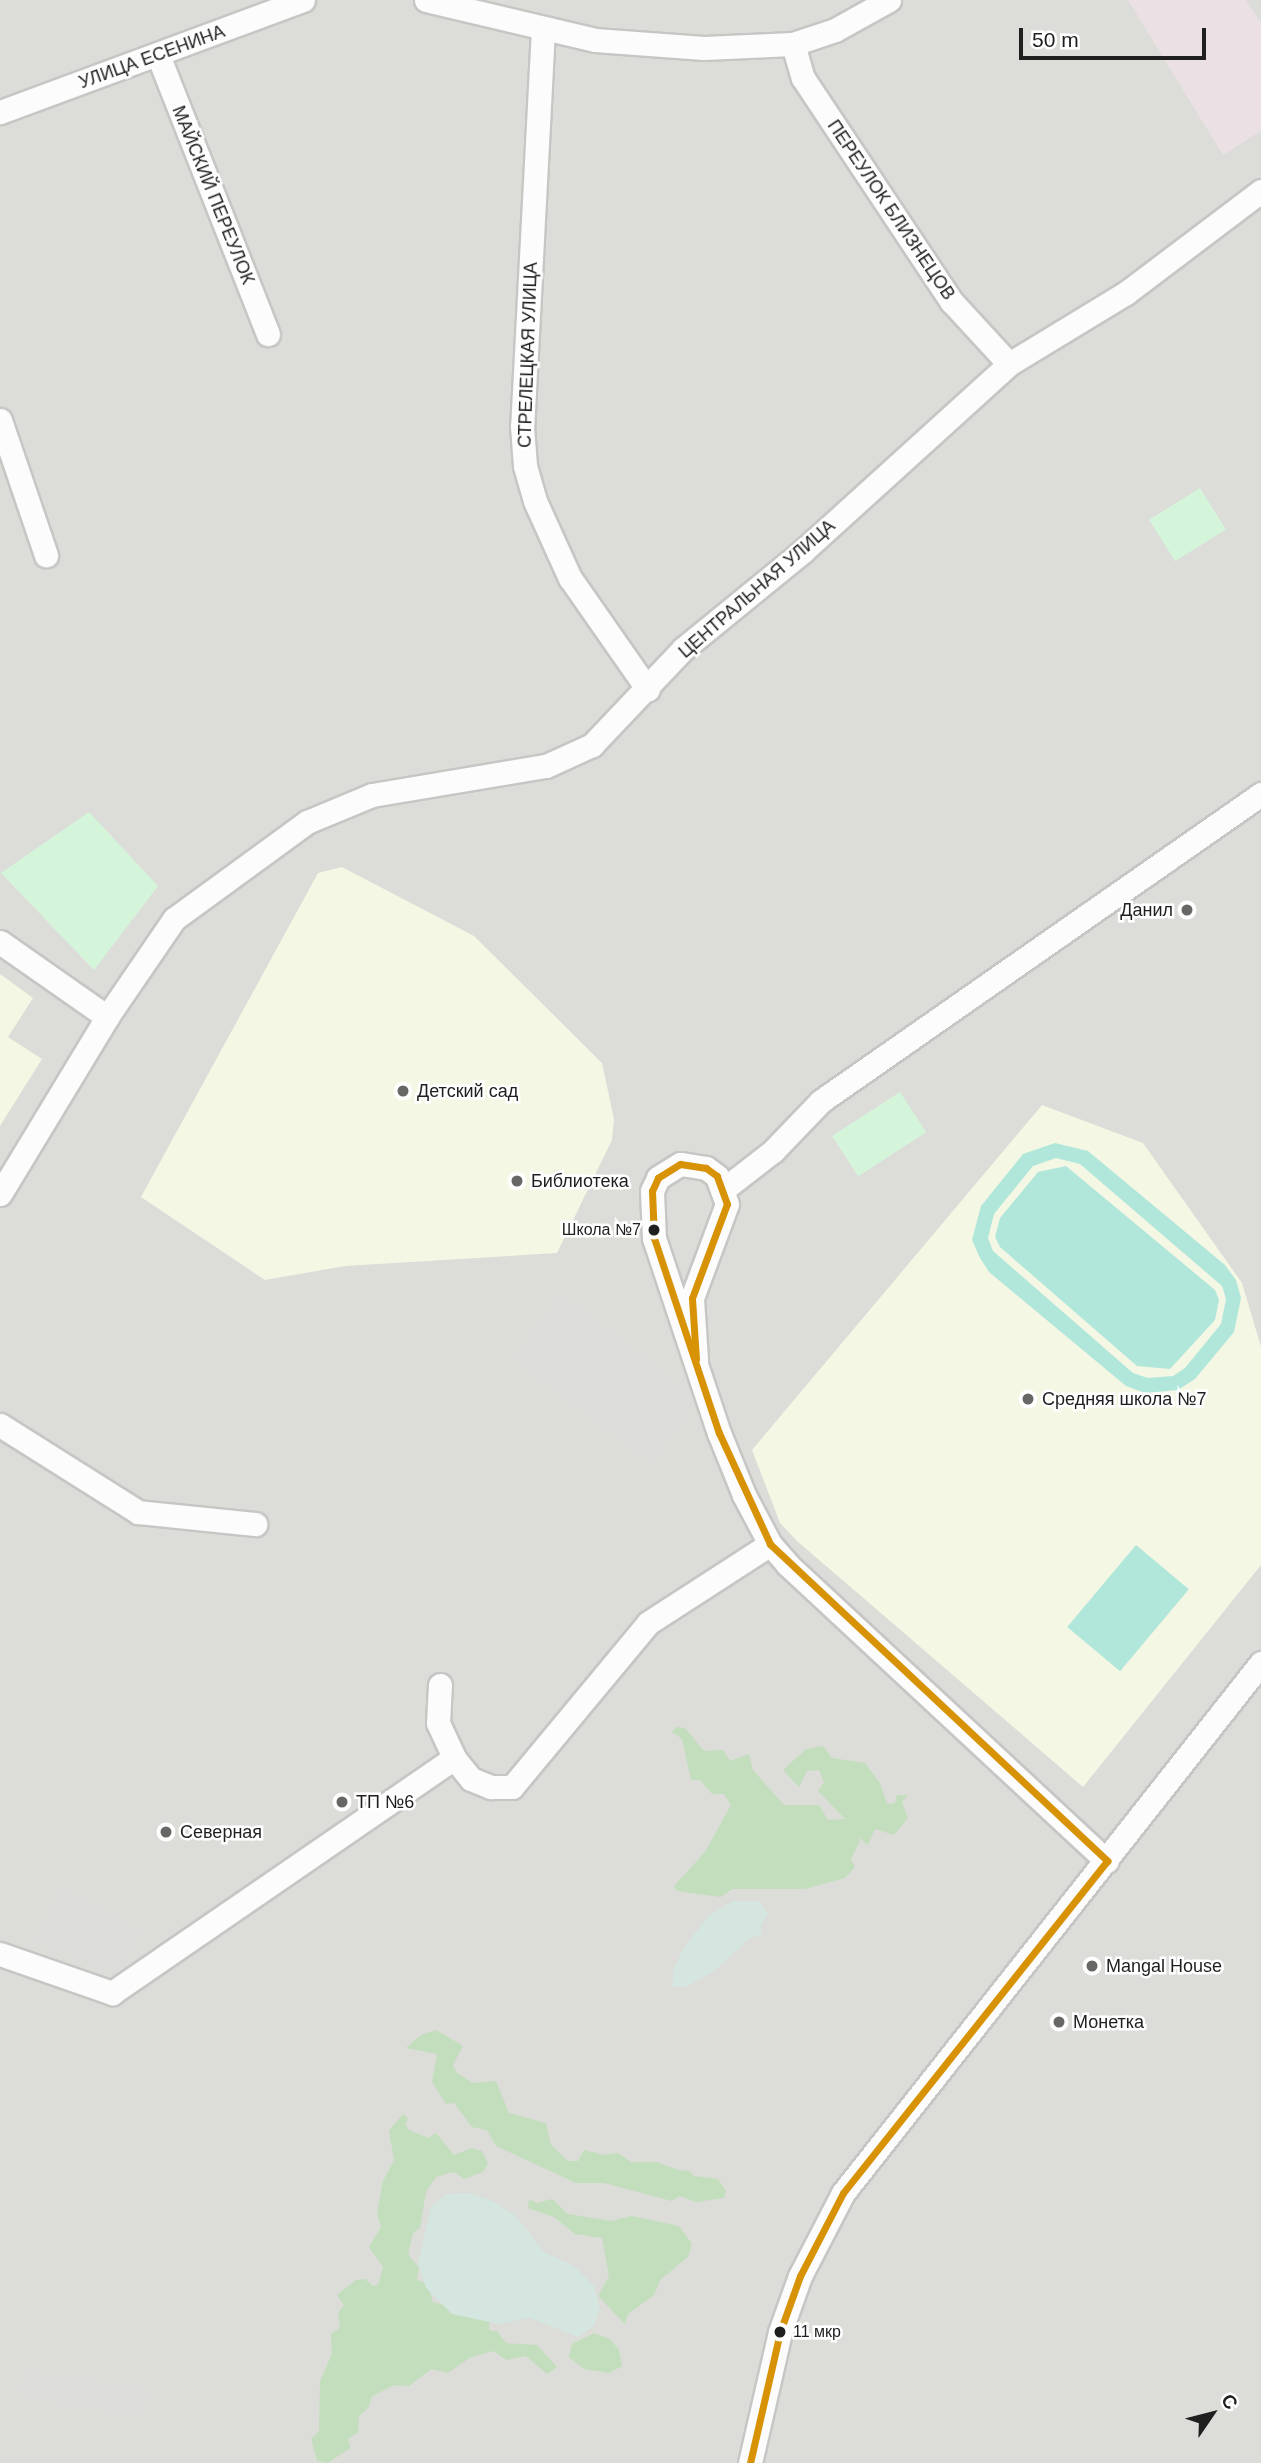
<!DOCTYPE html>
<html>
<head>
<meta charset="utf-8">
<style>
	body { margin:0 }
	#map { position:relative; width:1261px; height:2463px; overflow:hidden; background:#edede8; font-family:Arial,sans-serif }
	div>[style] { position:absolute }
	.residential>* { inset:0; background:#dcdcd9; transform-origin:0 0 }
	.industrial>* { inset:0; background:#ebe1e5 }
	.education>* { inset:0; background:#f4f7e3 }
	.forest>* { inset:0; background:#c2debc }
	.wetland>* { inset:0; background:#d5e5df }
	.park>* { inset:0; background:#d5f5db; transform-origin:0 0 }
	.pitch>* { inset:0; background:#b1e7db; transform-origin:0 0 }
	.parking>* { inset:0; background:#dcdcda; transform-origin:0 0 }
	.roads { filter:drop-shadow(2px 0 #c6c6c4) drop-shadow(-2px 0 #c6c6c4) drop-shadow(0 2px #c6c6c4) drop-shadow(0 -2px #c6c6c4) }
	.street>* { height:23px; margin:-11.5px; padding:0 11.5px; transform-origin:11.5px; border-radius:11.5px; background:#fcfcfc }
	.bus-1>* { height:7px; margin:-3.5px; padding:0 3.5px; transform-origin:3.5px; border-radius:3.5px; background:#d79205 }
	.dots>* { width:19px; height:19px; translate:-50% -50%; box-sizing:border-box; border:4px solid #fff; border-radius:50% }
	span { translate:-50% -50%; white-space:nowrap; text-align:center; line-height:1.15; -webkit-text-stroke:5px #fff; paint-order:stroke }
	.bus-label { font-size:16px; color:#1f1f1f }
	.right { translate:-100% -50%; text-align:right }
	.left { translate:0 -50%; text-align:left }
	.street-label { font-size:18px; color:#1f1f1f }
	.poi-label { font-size:18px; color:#1f1f1f }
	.north { position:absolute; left:1177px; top:2379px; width:70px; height:70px; -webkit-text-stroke:5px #fff; paint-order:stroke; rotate:55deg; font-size:19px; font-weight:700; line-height:28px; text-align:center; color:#1f1f1f }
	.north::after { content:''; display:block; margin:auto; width:24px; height:32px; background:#1f1f1f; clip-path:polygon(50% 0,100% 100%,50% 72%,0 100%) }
	.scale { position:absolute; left:1019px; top:28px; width:187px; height:32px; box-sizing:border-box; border:4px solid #1f1f1f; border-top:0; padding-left:9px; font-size:21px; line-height:24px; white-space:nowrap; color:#1f1f1f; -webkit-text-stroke:5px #fff; paint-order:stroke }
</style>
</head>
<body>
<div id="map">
	<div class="residential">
		<i style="left:0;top:0;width:1261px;height:2463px"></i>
	</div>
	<div class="industrial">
		<i style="clip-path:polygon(1128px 0,1246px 0,1261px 23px,1261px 131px,1223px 155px)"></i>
	</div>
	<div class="education">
		<i style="clip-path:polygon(342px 867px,474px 936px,602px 1063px,614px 1119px,612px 1140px,557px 1253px,345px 1266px,265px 1280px,141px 1197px,318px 873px)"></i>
		<i style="clip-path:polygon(0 974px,33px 998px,8px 1037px,42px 1059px,0 1126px)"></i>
		<i style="clip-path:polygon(1042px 1105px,1143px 1143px,1242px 1283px,1261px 1347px,1261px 1565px,1083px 1787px,797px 1541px,780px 1523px,752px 1450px)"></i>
	</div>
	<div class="forest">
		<i style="clip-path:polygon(676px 1727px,685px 1728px,704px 1751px,723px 1750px,730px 1761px,749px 1754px,753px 1770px,784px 1805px,819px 1805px,828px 1820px,845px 1819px,818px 1791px,824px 1782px,819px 1770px,807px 1771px,799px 1787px,783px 1770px,806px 1749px,823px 1746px,832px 1758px,865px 1763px,881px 1785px,887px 1804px,895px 1803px,897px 1795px,908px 1795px,902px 1802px,908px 1818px,894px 1835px,875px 1829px,868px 1845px,858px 1837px,860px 1841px,851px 1859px,855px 1867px,845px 1878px,805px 1889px,732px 1889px,721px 1897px,677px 1891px,674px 1886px,705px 1852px,731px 1805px,724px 1794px,712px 1794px,700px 1780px,691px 1780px,682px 1739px,672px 1732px)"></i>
		<i style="clip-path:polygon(436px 2030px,463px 2046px,453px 2065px,457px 2073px,473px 2083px,496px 2081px,509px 2113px,546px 2123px,551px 2145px,568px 2161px,578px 2161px,584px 2150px,605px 2155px,618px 2153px,631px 2162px,657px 2162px,681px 2171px,688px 2170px,694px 2176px,718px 2179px,726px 2191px,724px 2198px,696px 2202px,680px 2196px,672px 2201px,604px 2183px,576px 2183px,496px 2146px,487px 2130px,472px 2127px,454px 2103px,446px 2104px,432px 2082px,437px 2054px,406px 2048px,421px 2035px)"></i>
		<i style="clip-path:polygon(403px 2114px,408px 2118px,405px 2124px,409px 2130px,428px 2138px,436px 2133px,454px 2155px,472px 2148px,482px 2151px,488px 2163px,483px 2172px,464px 2179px,454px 2172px,436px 2177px,426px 2192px,420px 2228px,413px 2233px,408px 2254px,419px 2268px,417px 2280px,435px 2287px,430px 2293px,433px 2302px,490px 2318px,489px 2330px,497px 2331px,506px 2343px,537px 2345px,557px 2367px,547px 2374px,526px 2356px,506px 2360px,494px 2351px,471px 2357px,448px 2373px,431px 2369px,409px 2386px,395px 2385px,372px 2396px,369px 2407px,359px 2416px,358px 2432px,348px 2439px,350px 2448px,328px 2463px,317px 2461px,311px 2439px,319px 2431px,320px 2381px,332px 2354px,331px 2334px,340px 2328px,338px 2313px,344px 2305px,337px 2295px,356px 2280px,365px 2279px,374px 2287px,379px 2283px,383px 2267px,369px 2247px,381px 2227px,377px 2213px,383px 2181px,394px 2160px,389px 2131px)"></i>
		<i style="clip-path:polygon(529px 2199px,537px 2203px,552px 2199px,568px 2214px,611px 2221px,632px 2216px,679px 2226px,692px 2244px,688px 2257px,661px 2279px,654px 2295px,628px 2314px,625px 2324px,598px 2296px,609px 2276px,602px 2238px,575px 2234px,554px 2217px,528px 2208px)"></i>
		<i style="clip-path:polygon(594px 2333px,610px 2339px,619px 2350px,622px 2366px,609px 2373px,584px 2369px,569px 2357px,572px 2344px)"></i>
	</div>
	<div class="wetland">
		<i style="clip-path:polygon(733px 1901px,759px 1901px,768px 1914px,761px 1925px,762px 1935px,750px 1938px,716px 1970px,686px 1987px,672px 1987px,674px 1967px,684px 1948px,708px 1916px)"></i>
		<i style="clip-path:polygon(470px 2193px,495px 2202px,516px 2216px,544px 2252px,574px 2266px,594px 2286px,600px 2309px,594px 2326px,578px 2337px,530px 2318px,499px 2324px,452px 2314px,426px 2288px,418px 2264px,431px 2207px,447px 2194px)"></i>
	</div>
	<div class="park">
		<i style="left:1200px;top:488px;width:49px;height:60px;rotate:58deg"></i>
		<i style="clip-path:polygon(89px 812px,158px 886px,94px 970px,1px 873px)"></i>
		<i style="left:900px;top:1092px;width:48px;height:81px;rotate:57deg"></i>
	</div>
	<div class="pitch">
		<i style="clip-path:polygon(evenodd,1055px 1143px,1088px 1151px,1225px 1265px,1236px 1280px,1241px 1298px,1234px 1332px,1195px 1379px,1178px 1390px,1145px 1393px,1126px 1386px,989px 1272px,980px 1258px,972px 1240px,981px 1206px,1023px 1154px,1055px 1143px,1056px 1158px,1080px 1164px,1222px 1286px,1226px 1299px,1221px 1324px,1185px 1368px,1173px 1376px,1148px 1378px,1133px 1373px,993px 1251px,988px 1238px,994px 1214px,1033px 1166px,1056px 1158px)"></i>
		<i style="clip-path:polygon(1066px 1166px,1215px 1290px,1219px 1300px,1215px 1320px,1170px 1369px,1137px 1366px,1000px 1247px,995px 1237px,1000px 1218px,1038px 1172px)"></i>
		<i style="left:1136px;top:1545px;width:69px;height:107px;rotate:40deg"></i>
	</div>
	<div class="parking">
		<i style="left:561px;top:1296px;width:171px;height:78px;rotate:37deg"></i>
		<i style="clip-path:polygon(63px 1891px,139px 1931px,120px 1972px,36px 1941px)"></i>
		<i style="left:25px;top:2373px;width:123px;height:24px;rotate:8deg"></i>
	</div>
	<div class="roads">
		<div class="street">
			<i style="left:426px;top:0;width:174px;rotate:13.3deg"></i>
			<i style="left:595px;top:40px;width:109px;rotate:4.2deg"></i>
			<i style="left:704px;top:48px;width:89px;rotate:-2.6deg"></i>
			<i style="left:793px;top:44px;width:44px;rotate:-18.4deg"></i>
			<i style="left:835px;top:30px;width:62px;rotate:-29.1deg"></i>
			<i style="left:543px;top:29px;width:398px;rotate:93deg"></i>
			<i style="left:522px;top:426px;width:40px;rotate:85.7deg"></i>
			<i style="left:525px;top:466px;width:36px;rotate:74deg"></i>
			<i style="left:535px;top:501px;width:85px;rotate:65.6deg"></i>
			<i style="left:570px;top:578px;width:136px;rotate:55.1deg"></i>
			<i style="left:793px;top:44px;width:35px;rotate:74deg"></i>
			<i style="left:803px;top:78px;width:269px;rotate:56.4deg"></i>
			<i style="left:952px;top:302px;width:84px;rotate:47.4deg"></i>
			<i style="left:158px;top:55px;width:300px;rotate:68.5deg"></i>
			<i style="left:0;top:112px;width:323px;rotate:-20.3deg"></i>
			<i style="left:0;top:420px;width:143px;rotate:71.2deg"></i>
			<i style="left:0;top:942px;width:131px;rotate:35deg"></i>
			<i style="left:107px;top:1017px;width:119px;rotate:-55.6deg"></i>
			<i style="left:174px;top:919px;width:165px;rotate:-36.1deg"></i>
			<i style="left:307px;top:822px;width:70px;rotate:-22.6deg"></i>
			<i style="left:372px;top:795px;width:176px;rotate:-9.5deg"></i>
			<i style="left:546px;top:766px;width:51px;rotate:-24.5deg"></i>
			<i style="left:592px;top:745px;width:132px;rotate:-46.5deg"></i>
			<i style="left:683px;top:649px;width:155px;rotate:-39.2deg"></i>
			<i style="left:803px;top:551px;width:278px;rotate:-42.2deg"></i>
			<i style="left:1009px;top:364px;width:137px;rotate:-31.3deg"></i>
			<i style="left:1126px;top:293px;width:169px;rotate:-37.1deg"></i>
			<i style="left:724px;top:1189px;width:62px;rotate:-37.8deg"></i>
			<i style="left:773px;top:1151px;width:69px;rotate:-46.2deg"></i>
			<i style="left:821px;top:1101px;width:537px;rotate:-34.9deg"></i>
			<i style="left:0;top:1194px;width:207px;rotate:-58.8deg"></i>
			<i style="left:696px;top:1359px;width:61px;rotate:-93.8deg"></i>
			<i style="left:692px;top:1298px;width:100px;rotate:-69.6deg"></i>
			<i style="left:727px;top:1204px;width:30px;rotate:-110deg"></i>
			<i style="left:717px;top:1176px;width:14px;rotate:-144deg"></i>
			<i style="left:706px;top:1168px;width:26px;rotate:-171deg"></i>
			<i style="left:680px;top:1164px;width:26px;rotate:148deg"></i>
			<i style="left:658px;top:1178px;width:14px;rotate:115deg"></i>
			<i style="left:652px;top:1191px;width:47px;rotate:87.6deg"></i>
			<i style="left:654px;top:1238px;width:206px;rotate:71.6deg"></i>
			<i style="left:719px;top:1433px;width:67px;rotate:68deg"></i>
			<i style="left:744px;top:1495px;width:55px;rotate:62deg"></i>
			<i style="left:770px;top:1544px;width:28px;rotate:49deg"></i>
			<i style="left:788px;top:1565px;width:435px;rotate:42.9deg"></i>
			<i style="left:0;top:1425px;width:163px;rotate:32.2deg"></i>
			<i style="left:138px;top:1512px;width:118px;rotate:5.9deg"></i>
			<i style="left:440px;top:1685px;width:38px;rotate:93deg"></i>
			<i style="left:438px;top:1723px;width:38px;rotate:65deg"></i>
			<i style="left:454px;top:1758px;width:27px;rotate:51deg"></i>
			<i style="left:471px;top:1779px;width:22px;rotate:22deg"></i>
			<i style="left:491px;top:1787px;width:21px"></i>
			<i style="left:512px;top:1787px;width:213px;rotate:-50.3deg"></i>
			<i style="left:648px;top:1623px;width:145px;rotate:-32.9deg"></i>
			<i style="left:0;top:1954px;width:119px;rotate:19.2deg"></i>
			<i style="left:112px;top:1993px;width:415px;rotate:-34.5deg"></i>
			<i style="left:750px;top:2463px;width:134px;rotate:-77.1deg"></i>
			<i style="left:780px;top:2332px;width:59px;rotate:-70.3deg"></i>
			<i style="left:800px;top:2276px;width:93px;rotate:-62.6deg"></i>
			<i style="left:843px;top:2193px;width:675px;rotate:-51.74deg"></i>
		</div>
	</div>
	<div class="bus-1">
		<i style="left:696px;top:1359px;width:61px;rotate:-93.8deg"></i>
		<i style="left:692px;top:1298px;width:100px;rotate:-69.6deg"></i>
		<i style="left:727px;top:1204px;width:30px;rotate:-110deg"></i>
		<i style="left:717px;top:1176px;width:14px;rotate:-144deg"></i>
		<i style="left:706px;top:1168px;width:26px;rotate:-171deg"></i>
		<i style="left:680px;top:1164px;width:26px;rotate:148deg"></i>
		<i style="left:658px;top:1178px;width:14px;rotate:115deg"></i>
		<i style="left:652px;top:1191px;width:47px;rotate:87.6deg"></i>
		<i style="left:654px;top:1238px;width:206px;rotate:71.6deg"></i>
		<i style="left:719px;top:1433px;width:122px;rotate:65.3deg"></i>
		<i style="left:770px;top:1544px;width:463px;rotate:43.2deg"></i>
		<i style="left:1107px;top:1861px;width:424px;rotate:128.5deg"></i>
		<i style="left:843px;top:2193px;width:93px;rotate:117.4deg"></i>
		<i style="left:800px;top:2276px;width:59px;rotate:109.7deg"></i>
		<i style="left:780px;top:2332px;width:134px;rotate:102.9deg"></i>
	</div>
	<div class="dots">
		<i style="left:1187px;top:910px;background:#676765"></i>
		<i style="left:403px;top:1091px;background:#676765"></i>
		<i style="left:517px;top:1181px;background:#676765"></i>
		<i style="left:654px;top:1230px;background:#1f1f1f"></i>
		<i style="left:1028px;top:1399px;background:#676765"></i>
		<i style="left:342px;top:1802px;background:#676765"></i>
		<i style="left:166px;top:1832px;background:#676765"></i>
		<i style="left:1092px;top:1966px;background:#676765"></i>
		<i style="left:1059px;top:2022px;background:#676765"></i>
		<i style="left:780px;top:2332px;background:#1f1f1f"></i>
	</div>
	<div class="bus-label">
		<span class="right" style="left:641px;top:1230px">Школа №7</span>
		<span class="left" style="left:793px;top:2332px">11 мкр</span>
	</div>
	<div class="street-label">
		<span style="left:152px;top:57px;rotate:-20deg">УЛИЦА ЕСЕНИНА</span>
		<span style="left:213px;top:195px;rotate:68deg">МАЙСКИЙ ПЕРЕУЛОК</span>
		<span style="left:891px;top:210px;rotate:56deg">ПЕРЕУЛОК БЛИЗНЕЦОВ</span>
		<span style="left:528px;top:355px;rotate:-88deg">СТРЕЛЕЦКАЯ УЛИЦА</span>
		<span style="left:757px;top:589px;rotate:-41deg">ЦЕНТРАЛЬНАЯ УЛИЦА</span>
	</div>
	<div class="poi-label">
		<span class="right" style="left:1173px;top:910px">Данил</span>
		<span class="left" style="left:417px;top:1091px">Детский сад</span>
		<span class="left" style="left:531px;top:1181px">Библиотека</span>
		<span class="left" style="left:1042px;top:1399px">Средняя школа №7</span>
		<span class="left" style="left:356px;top:1802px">ТП №6</span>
		<span class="left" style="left:180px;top:1832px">Северная</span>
		<span class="left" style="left:1106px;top:1966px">Mangal House</span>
		<span class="left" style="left:1073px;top:2022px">Монетка</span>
	</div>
	<div class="north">С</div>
	<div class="scale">50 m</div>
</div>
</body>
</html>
